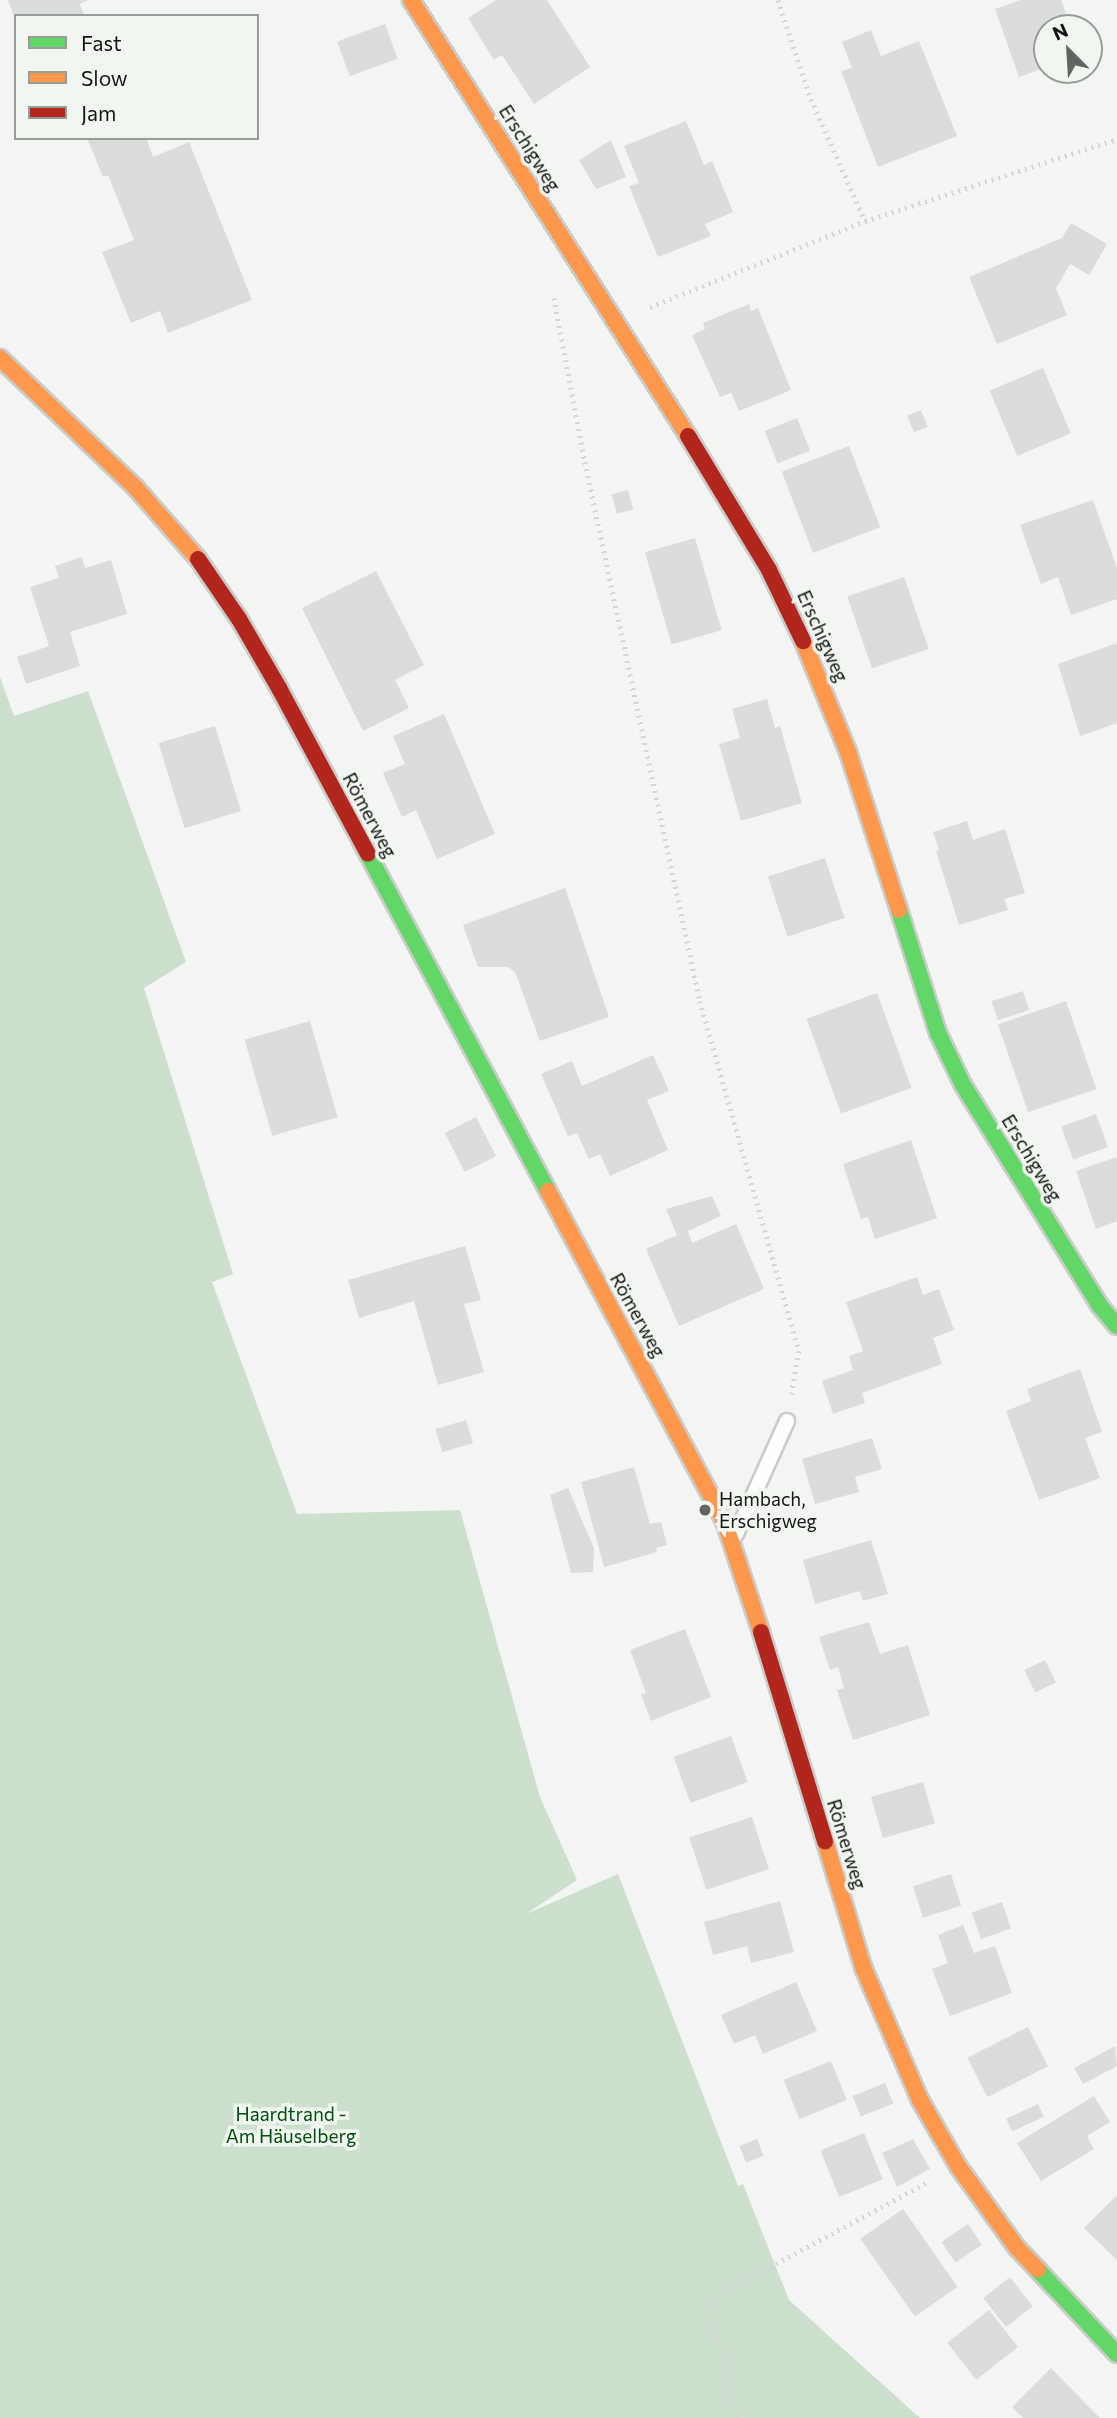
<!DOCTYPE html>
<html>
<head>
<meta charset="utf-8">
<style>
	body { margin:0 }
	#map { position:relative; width:1117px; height:2418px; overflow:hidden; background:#f2f5f2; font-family:Commissioner,sans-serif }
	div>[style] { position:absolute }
	.green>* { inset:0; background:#cde0cd }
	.building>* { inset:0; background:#dbdddb; transform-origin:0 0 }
	.path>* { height:4.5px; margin-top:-2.25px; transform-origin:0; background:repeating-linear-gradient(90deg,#d5d6d5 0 2px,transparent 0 7px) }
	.roads { filter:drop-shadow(2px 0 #caccca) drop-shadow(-2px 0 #caccca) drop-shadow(0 2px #caccca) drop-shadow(0 -2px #caccca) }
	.lane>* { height:14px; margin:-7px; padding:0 7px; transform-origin:7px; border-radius:7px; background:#fdfefd }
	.fast>* { height:16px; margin:-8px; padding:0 8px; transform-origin:8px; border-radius:8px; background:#63d668 }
	.slow>* { height:16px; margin:-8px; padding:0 8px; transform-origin:8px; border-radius:8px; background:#ff974d }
	.jam>* { height:16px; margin:-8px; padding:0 8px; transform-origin:8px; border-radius:8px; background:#b3261e }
	.dots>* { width:19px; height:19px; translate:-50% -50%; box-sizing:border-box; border:4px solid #f1f6f1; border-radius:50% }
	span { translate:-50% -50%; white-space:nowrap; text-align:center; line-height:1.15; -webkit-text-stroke:7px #f1f6f1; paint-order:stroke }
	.street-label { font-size:19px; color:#151715 }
	.poi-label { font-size:19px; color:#151715 }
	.left { translate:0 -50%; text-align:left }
	.park-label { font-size:19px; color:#004f0e }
	.legend { position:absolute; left:14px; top:14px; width:245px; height:126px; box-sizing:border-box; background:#f1f6f1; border:2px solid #999d99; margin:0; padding:9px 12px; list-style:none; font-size:21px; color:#151715 }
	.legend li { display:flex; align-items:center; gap:14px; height:35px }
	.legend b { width:35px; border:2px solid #999d99 }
	.north { position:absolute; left:1033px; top:14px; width:70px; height:70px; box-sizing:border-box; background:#f1f6f1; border:2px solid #999d99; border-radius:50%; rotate:336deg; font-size:19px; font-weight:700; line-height:28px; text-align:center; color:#151715 }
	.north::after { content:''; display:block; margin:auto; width:24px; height:32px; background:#626562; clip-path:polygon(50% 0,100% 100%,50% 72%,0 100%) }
</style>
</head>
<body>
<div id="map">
	<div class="green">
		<i style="clip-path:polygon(0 677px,14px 716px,88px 691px,186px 962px,144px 988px,233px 1274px,212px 1282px,297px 1514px,460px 1510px,540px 1797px,577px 1880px,526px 1914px,618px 1874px,738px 2186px,743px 2184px,789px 2300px,920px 2418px,0 2418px)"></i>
	</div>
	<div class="building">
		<i style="clip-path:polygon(8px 0,88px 0,80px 4px,84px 16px,14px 16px)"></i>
		<i style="clip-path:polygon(496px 0,547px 0,590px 67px,534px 104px,502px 55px,494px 60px,468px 18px)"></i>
		<i style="clip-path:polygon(1021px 0,1061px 0,1071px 28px,1047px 28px,1047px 67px,1019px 77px,995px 9px)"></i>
		<i style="left:385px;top:24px;width:37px;height:51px;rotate:70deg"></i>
		<i style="clip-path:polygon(871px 30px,881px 56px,919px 41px,957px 136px,878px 167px,841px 71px,852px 68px,842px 42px)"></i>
		<i style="clip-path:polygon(686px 121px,704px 165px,712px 161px,733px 212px,705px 224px,711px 236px,658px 257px,629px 186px,639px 183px,624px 146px)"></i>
		<i style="clip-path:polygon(87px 138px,146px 138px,153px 157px,189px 142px,252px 300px,168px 333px,160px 311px,131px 323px,102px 252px,134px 240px,108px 175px,103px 177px)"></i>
		<i style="clip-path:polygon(611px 140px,626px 177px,596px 189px,579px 160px)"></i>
		<i style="clip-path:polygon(1071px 223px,1107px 244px,1089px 275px,1070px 264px,1056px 288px,1067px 315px,997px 344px,969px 277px,1062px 238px)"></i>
		<i style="clip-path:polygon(749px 304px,751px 311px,758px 308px,791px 390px,739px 411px,731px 393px,720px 397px,692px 335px,705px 329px,703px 323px)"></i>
		<i style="left:1043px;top:368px;width:71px;height:58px;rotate:67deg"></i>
		<i style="left:921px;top:410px;width:18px;height:15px;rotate:68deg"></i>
		<i style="left:797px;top:418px;width:35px;height:35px;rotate:68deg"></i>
		<i style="left:849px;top:446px;width:87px;height:72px;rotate:69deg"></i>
		<i style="left:628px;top:490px;width:20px;height:17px;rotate:75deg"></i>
		<i style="clip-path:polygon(1093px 500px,1117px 568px,1117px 599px,1071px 615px,1058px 577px,1041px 584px,1020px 525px)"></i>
		<i style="left:695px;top:538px;width:96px;height:52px;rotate:74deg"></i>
		<i style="clip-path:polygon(82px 557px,85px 568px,111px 560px,127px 614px,70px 632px,80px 666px,26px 684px,17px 657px,49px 646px,30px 587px,59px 578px,55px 566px)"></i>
		<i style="clip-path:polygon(376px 571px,424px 665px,395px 680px,409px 708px,363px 731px,302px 608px)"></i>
		<i style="left:904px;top:577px;width:76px;height:60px;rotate:71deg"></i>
		<i style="clip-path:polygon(1117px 643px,1117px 723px,1080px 736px,1058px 664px)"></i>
		<i style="clip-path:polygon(767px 699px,775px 728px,780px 726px,802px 803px,741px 821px,719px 744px,740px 738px,732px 709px)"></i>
		<i style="clip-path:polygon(444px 714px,495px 834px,437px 859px,416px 810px,402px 817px,383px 773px,405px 764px,393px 736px)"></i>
		<i style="left:215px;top:726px;width:89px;height:59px;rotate:73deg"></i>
		<i style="clip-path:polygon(967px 821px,973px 840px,1005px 829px,1025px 893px,1004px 899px,1008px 910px,959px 925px,936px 851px,939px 850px,933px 832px)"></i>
		<i style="left:825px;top:858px;width:63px;height:60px;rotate:72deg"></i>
		<i style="clip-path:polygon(565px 888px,609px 1017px,540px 1041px,515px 972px,508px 967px,478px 967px,463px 925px)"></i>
		<i style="left:1023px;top:991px;width:20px;height:33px;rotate:72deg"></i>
		<i style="left:877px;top:993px;width:101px;height:75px;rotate:70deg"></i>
		<i style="left:1066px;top:1001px;width:93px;height:72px;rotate:71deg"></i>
		<i style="left:310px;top:1021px;width:100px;height:68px;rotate:74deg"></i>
		<i style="clip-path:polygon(653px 1055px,669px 1091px,647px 1100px,668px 1150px,610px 1176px,600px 1154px,589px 1159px,577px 1133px,568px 1136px,541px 1074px,572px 1061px,582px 1086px)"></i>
		<i style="left:1096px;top:1114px;width:35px;height:37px;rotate:70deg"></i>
		<i style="left:476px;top:1117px;width:44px;height:35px;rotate:63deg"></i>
		<i style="clip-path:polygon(911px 1140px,937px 1218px,875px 1239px,868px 1217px,861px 1219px,843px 1164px)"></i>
		<i style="clip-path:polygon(1117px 1157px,1117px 1221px,1096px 1229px,1076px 1171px)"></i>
		<i style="clip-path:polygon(712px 1196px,721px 1216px,688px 1231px,692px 1243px,736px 1224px,764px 1289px,679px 1326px,646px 1249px,677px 1235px,666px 1209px)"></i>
		<i style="clip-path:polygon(465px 1246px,481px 1300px,464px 1304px,484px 1372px,438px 1385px,414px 1301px,359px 1318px,348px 1280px)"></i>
		<i style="clip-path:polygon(917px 1277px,923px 1295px,939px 1289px,954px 1330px,933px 1338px,942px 1364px,862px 1393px,865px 1403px,833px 1414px,822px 1381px,853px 1370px,849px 1356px,863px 1351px,846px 1302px)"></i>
		<i style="clip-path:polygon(1080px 1369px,1102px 1432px,1085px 1438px,1100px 1478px,1039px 1500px,1006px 1411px,1031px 1401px,1027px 1389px)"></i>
		<i style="left:466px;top:1420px;width:24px;height:32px;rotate:73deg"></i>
		<i style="clip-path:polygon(872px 1438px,882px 1469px,855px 1477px,859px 1492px,815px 1504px,802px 1459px)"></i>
		<i style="clip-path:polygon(634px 1467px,650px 1524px,661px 1522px,667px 1545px,656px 1548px,657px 1552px,604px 1567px,581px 1482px)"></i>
		<i style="clip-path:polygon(568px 1488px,594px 1548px,593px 1572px,571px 1573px,550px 1495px)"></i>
		<i style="clip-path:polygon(871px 1540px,888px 1594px,863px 1601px,860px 1591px,815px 1604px,803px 1560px)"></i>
		<i style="clip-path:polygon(869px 1622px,880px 1654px,908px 1645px,930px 1715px,853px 1740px,837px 1690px,844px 1688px,838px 1667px,830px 1670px,819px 1637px)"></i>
		<i style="clip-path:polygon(685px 1629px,711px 1697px,651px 1721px,641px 1694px,646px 1693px,630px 1650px)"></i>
		<i style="left:1045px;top:1660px;width:25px;height:23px;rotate:64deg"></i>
		<i style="left:731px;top:1736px;width:49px;height:61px;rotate:70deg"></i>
		<i style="left:923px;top:1782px;width:43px;height:54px;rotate:74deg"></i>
		<i style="left:752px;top:1817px;width:55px;height:66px;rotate:72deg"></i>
		<i style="left:951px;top:1874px;width:33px;height:40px;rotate:72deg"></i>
		<i style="clip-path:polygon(780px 1901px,794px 1952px,751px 1963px,747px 1946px,713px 1955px,704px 1922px)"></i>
		<i style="left:1002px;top:1902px;width:28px;height:32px;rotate:71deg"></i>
		<i style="clip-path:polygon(963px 1925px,974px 1953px,995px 1946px,1012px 1993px,950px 2016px,932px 1969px,948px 1963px,938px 1935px)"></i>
		<i style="clip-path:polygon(796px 1982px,817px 2031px,763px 2054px,755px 2035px,734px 2044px,721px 2015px)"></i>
		<i style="left:1028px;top:2027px;width:44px;height:68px;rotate:63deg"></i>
		<i style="clip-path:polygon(1115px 2046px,1117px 2066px,1083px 2084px,1074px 2068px)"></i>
		<i style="left:831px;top:2061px;width:42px;height:51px;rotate:68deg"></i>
		<i style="left:885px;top:2083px;width:22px;height:35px;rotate:68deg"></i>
		<i style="clip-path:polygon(1094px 2096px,1110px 2122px,1087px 2136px,1094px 2149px,1041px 2181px,1017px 2143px)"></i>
		<i style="left:1038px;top:2104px;width:14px;height:35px;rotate:65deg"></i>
		<i style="left:864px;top:2133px;width:50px;height:47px;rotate:68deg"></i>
		<i style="left:757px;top:2139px;width:18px;height:19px;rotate:68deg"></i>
		<i style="clip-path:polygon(913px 2139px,930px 2169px,897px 2187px,882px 2153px)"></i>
		<i style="clip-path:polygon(1117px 2195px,1117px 2260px,1084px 2228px)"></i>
		<i style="left:903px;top:2209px;width:95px;height:52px;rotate:55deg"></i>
		<i style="left:968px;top:2224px;width:25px;height:32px;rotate:56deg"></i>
		<i style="left:1010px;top:2277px;width:37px;height:34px;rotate:52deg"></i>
		<i style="left:989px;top:2310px;width:47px;height:53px;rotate:52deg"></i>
		<i style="clip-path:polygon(1051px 2368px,1086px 2404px,1100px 2418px,1023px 2418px,1012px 2407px)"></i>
	</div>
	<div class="path">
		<i style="left:778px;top:0;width:104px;rotate:71.6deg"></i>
		<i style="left:811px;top:99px;width:133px;rotate:66.1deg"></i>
		<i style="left:554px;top:298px;width:167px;rotate:79.3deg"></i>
		<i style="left:585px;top:462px;width:551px;rotate:77.96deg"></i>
		<i style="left:700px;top:1001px;width:364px;rotate:74.2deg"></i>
		<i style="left:799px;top:1351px;width:47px;rotate:99.9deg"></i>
		<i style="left:650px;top:307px;width:232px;rotate:-21.8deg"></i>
		<i style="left:865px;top:221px;width:265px;rotate:-18deg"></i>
		<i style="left:738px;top:2418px;width:122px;rotate:-104.3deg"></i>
		<i style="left:708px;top:2300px;width:247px;rotate:-28.2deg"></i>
	</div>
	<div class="roads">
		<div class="lane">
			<i style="left:736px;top:1534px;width:124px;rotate:-65.7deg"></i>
		</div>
		<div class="fast">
			<i style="left:368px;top:854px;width:382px;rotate:61.9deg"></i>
			<i style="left:899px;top:910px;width:129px;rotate:72.4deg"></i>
			<i style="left:938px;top:1033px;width:58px;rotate:64.3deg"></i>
			<i style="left:963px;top:1085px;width:260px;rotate:58.2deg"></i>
			<i style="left:1100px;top:1306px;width:26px;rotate:50deg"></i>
			<i style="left:1038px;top:2270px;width:115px;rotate:46.8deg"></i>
		</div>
		<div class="slow">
			<i style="left:411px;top:0;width:517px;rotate:57.57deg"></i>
			<i style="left:0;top:358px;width:187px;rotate:43.7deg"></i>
			<i style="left:135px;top:487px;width:96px;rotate:48.8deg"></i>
			<i style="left:803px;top:641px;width:120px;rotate:67.9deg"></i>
			<i style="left:848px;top:752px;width:166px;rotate:72.1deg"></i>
			<i style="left:548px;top:1191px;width:376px;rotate:61.9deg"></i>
			<i style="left:725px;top:1523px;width:115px;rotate:71.7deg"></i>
			<i style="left:825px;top:1841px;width:132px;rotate:73.2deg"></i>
			<i style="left:863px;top:1967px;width:145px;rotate:66.8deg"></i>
			<i style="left:920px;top:2100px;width:76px;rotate:60.1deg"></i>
			<i style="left:958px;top:2166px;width:101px;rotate:54.3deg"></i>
			<i style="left:1017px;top:2248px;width:30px;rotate:46deg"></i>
		</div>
		<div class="jam">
			<i style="left:688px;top:436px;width:157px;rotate:58.8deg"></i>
			<i style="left:769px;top:570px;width:79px;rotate:64.4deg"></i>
			<i style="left:198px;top:559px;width:73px;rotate:55.7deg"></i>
			<i style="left:239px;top:619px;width:80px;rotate:59.9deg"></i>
			<i style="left:279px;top:688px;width:188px;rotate:61.8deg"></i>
			<i style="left:761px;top:1632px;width:219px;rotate:73deg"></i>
		</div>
	</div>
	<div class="dots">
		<i style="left:705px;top:1510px;background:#626562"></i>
	</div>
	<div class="street-label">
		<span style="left:530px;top:148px;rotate:58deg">Erschigweg</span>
		<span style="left:823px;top:636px;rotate:66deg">Erschigweg</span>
		<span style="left:370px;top:815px;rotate:62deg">Römerweg</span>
		<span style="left:1032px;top:1158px;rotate:59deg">Erschigweg</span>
		<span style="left:638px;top:1315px;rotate:61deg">Römerweg</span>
		<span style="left:847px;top:1844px;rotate:73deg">Römerweg</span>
	</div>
	<div class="poi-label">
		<span class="left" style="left:719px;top:1510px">Hambach,<br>Erschigweg</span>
	</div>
	<div class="park-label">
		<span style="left:291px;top:2125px">Haardtrand -<br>Am Häuselberg</span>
	</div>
	<ul class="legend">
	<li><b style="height:9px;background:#63d668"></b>Fast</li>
	<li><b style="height:9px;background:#ff974d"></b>Slow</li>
	<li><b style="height:9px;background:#b3261e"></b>Jam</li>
	</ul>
	<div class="north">N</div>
</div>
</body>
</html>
